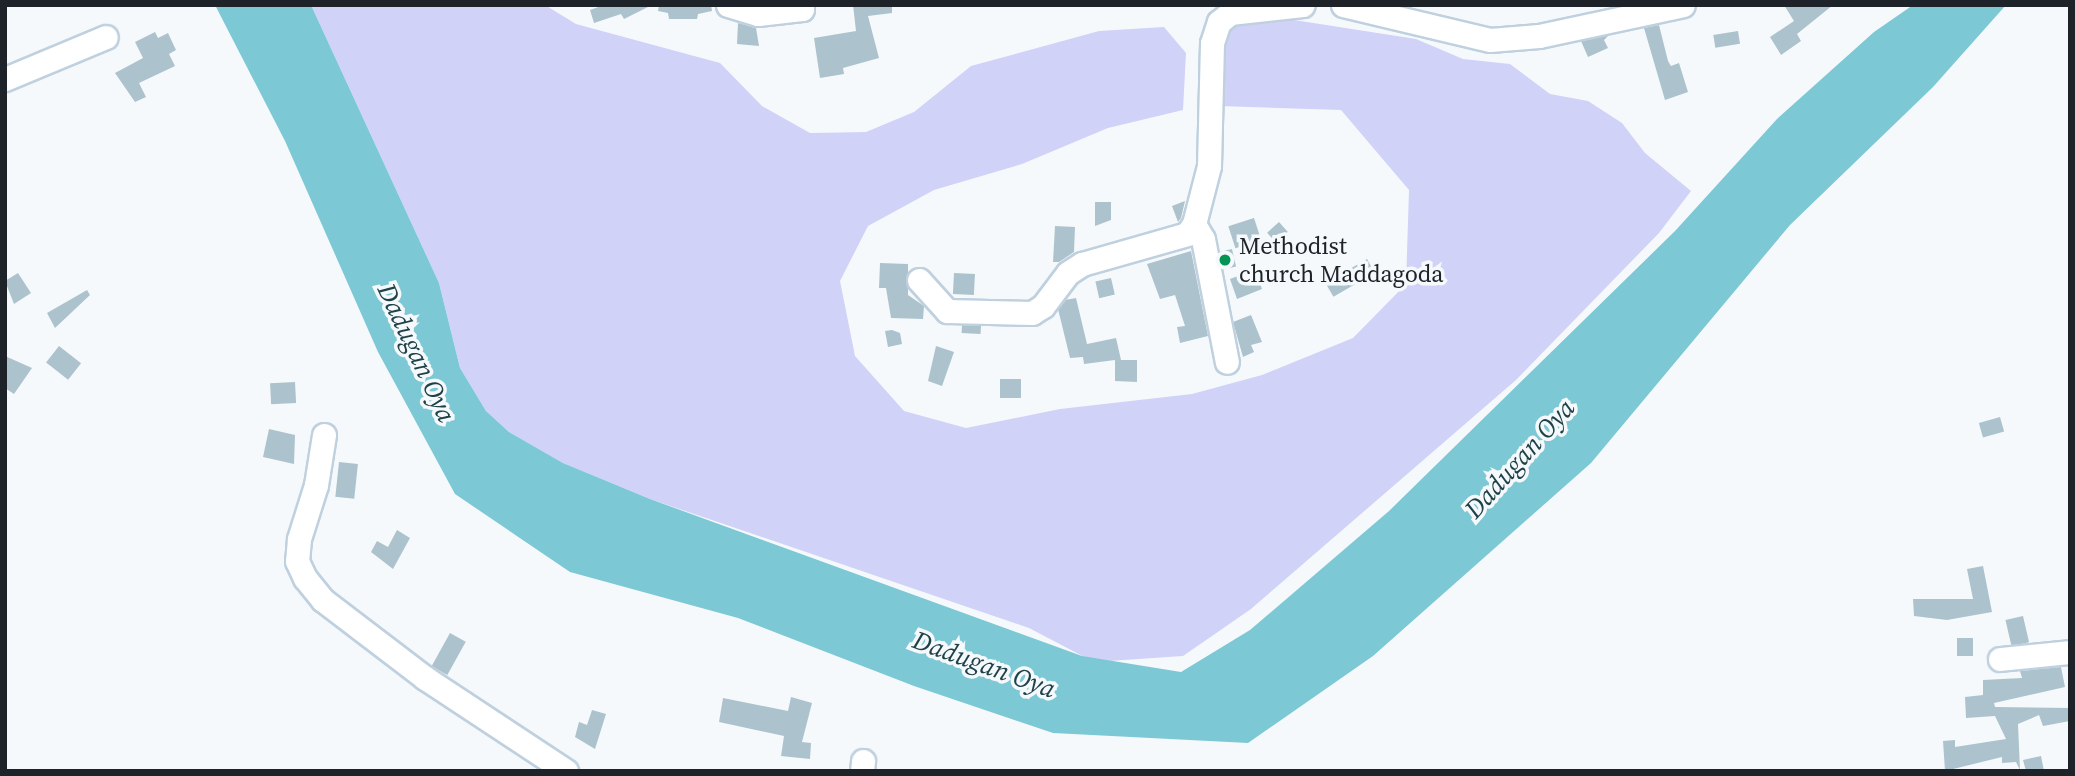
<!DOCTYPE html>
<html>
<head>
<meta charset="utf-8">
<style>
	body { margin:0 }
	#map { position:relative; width:2075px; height:776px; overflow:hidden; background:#f6f9fc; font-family:"Source Serif 4",serif }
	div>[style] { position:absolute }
	.green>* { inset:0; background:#d0d2f8 }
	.water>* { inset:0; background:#7dc8d5 }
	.building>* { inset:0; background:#acc2cc; transform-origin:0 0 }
	.roads { filter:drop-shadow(2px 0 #bfd0df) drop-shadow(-2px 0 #bfd0df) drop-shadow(0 2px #bfd0df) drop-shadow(0 -2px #bfd0df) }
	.minor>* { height:23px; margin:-11.5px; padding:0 11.5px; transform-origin:11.5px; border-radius:11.5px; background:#fff }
	.dots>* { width:19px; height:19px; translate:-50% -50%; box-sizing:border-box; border:4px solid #f6f9fc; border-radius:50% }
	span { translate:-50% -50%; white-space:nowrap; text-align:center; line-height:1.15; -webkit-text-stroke:7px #f6f9fc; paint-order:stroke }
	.poi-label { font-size:24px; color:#1d2329 }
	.left { translate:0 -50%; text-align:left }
	.water-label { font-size:26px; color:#1e4248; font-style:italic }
	.frame { position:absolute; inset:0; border:7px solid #1d2329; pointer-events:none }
</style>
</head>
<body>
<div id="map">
	<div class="green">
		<i style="clip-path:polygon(311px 5px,545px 5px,576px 24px,720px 63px,762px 106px,810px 133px,866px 132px,914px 112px,971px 66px,1099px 31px,1164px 27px,1186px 53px,1183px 110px,1108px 128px,1022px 164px,934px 190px,868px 226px,840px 281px,855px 356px,904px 411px,966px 428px,1060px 409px,1192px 394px,1262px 375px,1353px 338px,1406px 284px,1409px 190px,1341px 110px,1220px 106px,1218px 42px,1237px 22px,1269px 16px,1416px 39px,1463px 59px,1510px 64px,1550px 94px,1588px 101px,1622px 123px,1645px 153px,1691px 191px,1659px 233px,1516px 380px,1251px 609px,1183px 656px,1094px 662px,1029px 628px,650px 499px,563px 463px,509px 432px,486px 411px,460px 368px,439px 283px)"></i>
	</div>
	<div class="water">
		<i style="clip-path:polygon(215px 5px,311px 5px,439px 283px,460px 368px,486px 411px,509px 432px,563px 463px,650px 499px,1082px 656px,1181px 672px,1250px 630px,1389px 511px,1675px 231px,1777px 119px,1874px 32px,1913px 5px,2006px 5px,1933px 87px,1790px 225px,1591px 463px,1373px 656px,1248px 743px,1053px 733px,914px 686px,738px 618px,570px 572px,455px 494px,378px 352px,285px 141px)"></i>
	</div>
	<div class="building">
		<i style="clip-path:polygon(604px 5px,652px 5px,624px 19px,621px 14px,594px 23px,590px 10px)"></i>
		<i style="clip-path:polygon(659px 5px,711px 5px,712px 11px,698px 14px,697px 19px,669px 19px,668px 13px,658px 11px)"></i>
		<i style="clip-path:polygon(853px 5px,892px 5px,892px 13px,868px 16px,879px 58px,843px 68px,844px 74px,820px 78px,814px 38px,856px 31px)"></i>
		<i style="clip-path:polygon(1784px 5px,1833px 5px,1797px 34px,1801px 41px,1781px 55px,1770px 37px,1794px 21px)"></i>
		<i style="clip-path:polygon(738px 23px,756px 28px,759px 46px,737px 44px)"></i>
		<i style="clip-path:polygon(1659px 25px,1668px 61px,1671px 66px,1679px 63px,1688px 92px,1665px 100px,1644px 28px)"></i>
		<i style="left:1738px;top:31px;width:13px;height:25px;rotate:81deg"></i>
		<i style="clip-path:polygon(155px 32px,158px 38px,168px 33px,176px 50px,169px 54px,175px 66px,139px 83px,146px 97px,135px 102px,115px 73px,143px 58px,135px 42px)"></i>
		<i style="clip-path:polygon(1609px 35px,1604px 40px,1608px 48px,1588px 57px,1581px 41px)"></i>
		<i style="clip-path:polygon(1185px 201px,1181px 218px,1178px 222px,1172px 206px)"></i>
		<i style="clip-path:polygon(1095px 202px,1111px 202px,1111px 220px,1095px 226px)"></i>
		<i style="left:1254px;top:218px;width:23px;height:27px;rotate:72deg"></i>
		<i style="left:1279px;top:222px;width:13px;height:16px;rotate:48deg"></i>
		<i style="clip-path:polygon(1055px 226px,1075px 227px,1074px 252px,1059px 262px,1053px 262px)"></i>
		<i style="left:1232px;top:249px;width:18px;height:12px;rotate:77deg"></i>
		<i style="clip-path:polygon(1191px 251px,1208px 336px,1180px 343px,1177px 327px,1185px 326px,1175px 295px,1160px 299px,1147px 264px)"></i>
		<i style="left:1367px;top:259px;width:16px;height:48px;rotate:60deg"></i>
		<i style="clip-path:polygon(880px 263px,908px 264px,908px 295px,924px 306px,923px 319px,891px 318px,886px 288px,879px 288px)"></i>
		<i style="clip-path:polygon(18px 273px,31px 293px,14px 304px,5px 281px)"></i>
		<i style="left:954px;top:273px;width:21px;height:21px;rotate:3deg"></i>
		<i style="clip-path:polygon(1243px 274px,1245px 279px,1257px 275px,1262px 289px,1237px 299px,1230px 279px)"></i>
		<i style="left:1111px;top:278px;width:17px;height:16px;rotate:77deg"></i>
		<i style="clip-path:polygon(87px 290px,90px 295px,55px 328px,47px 313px)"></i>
		<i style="clip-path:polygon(1076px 298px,1087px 344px,1116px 338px,1121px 360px,1137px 360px,1137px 382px,1115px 381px,1115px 360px,1084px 364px,1083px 357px,1070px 358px,1058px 309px,1065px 300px)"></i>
		<i style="clip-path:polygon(1251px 315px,1262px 342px,1251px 345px,1254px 352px,1243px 357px,1233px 322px)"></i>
		<i style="left:962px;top:325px;width:19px;height:8px;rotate:3deg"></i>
		<i style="clip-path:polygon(892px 330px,900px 333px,902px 344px,888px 347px,885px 331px)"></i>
		<i style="left:59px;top:346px;width:28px;height:21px;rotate:38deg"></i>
		<i style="clip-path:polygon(936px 346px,954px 352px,942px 386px,928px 381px)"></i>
		<i style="clip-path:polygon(5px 356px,32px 368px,14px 394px,5px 388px)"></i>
		<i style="left:1000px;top:379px;width:21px;height:19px"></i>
		<i style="left:295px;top:382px;width:21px;height:25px;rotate:87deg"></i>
		<i style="left:2000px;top:417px;width:15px;height:22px;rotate:74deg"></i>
		<i style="clip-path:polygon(269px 429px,295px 435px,294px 464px,263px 457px)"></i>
		<i style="left:339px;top:462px;width:19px;height:35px;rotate:6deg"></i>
		<i style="clip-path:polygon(397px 530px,410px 538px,393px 569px,371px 552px,377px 541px,388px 547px)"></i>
		<i style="clip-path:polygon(1983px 566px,1992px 612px,1947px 620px,1914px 616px,1913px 599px,1973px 599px,1967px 569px)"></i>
		<i style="left:2023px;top:616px;width:27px;height:18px;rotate:77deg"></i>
		<i style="left:450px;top:633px;width:18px;height:38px;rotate:29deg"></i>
		<i style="left:1957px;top:638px;width:16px;height:18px"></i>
		<i style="clip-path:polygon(2061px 667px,2065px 687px,1994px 703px,1995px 707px,2070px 708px,2070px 721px,2043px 726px,2039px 715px,2018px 724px,2020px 770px,2016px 762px,2002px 763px,2002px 757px,1945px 771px,1943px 741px,1955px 740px,1955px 747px,2006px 739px,1995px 716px,1966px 718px,1965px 697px,1983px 695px,1983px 680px,2022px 678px,2020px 671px)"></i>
		<i style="clip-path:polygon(791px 697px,812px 703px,802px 742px,811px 743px,810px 759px,781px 756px,784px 736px,719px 722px,723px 698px,788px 711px)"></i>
		<i style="clip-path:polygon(592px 710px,606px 714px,595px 749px,575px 737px,579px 722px,587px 725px)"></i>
		<i style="clip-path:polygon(2041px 756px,2044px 771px,2026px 771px,2023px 760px)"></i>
	</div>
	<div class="roads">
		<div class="minor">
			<i style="left:728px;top:5px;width:31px;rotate:17deg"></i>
			<i style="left:758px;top:14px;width:44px;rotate:-6.5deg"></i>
			<i style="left:802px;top:9px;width:4px;rotate:-90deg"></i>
			<i style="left:1343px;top:5px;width:151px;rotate:13.4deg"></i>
			<i style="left:1490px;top:40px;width:49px;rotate:-4.7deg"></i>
			<i style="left:1539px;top:36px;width:147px;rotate:-12.1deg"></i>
			<i style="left:5px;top:79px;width:109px;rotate:-22.6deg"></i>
			<i style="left:1194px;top:224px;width:17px;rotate:59deg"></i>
			<i style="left:1203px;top:239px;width:125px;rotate:79deg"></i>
			<i style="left:919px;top:280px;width:42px;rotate:47.9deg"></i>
			<i style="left:947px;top:311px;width:85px;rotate:1.3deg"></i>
			<i style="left:1032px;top:313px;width:13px;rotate:-32deg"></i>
			<i style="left:1043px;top:306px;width:41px;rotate:-52.9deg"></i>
			<i style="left:1068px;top:273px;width:17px;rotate:-33deg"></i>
			<i style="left:1082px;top:264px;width:109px;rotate:-15.9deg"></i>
			<i style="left:1187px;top:234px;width:12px;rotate:-55deg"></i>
			<i style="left:1194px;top:224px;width:60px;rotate:-75.5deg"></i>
			<i style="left:1209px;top:166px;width:123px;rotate:-88.6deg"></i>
			<i style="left:1212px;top:43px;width:22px;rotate:-72deg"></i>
			<i style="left:1219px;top:22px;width:14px;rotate:-39deg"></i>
			<i style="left:1230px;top:13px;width:73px;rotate:-6.3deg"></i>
			<i style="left:324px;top:435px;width:51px;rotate:99.1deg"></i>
			<i style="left:316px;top:485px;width:57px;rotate:107.5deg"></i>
			<i style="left:299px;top:539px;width:22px;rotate:95deg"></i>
			<i style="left:297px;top:561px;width:19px;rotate:65deg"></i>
			<i style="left:305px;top:578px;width:28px;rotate:51deg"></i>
			<i style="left:323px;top:600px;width:128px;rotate:37.4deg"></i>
			<i style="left:425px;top:678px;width:169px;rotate:33.4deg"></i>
			<i style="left:2000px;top:659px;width:70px;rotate:-5.7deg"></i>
			<i style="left:862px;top:771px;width:10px;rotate:-84deg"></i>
		</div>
	</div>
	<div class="dots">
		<i style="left:1225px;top:260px;background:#049454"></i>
	</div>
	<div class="poi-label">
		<span class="left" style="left:1239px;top:260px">Methodist<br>church Maddagoda</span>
	</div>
	<div class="water-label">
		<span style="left:416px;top:353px;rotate:65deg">Dadugan Oya</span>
		<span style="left:1520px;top:459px;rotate:-48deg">Dadugan Oya</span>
		<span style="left:984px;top:665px;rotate:20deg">Dadugan Oya</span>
	</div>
	<div class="frame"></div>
</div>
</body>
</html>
